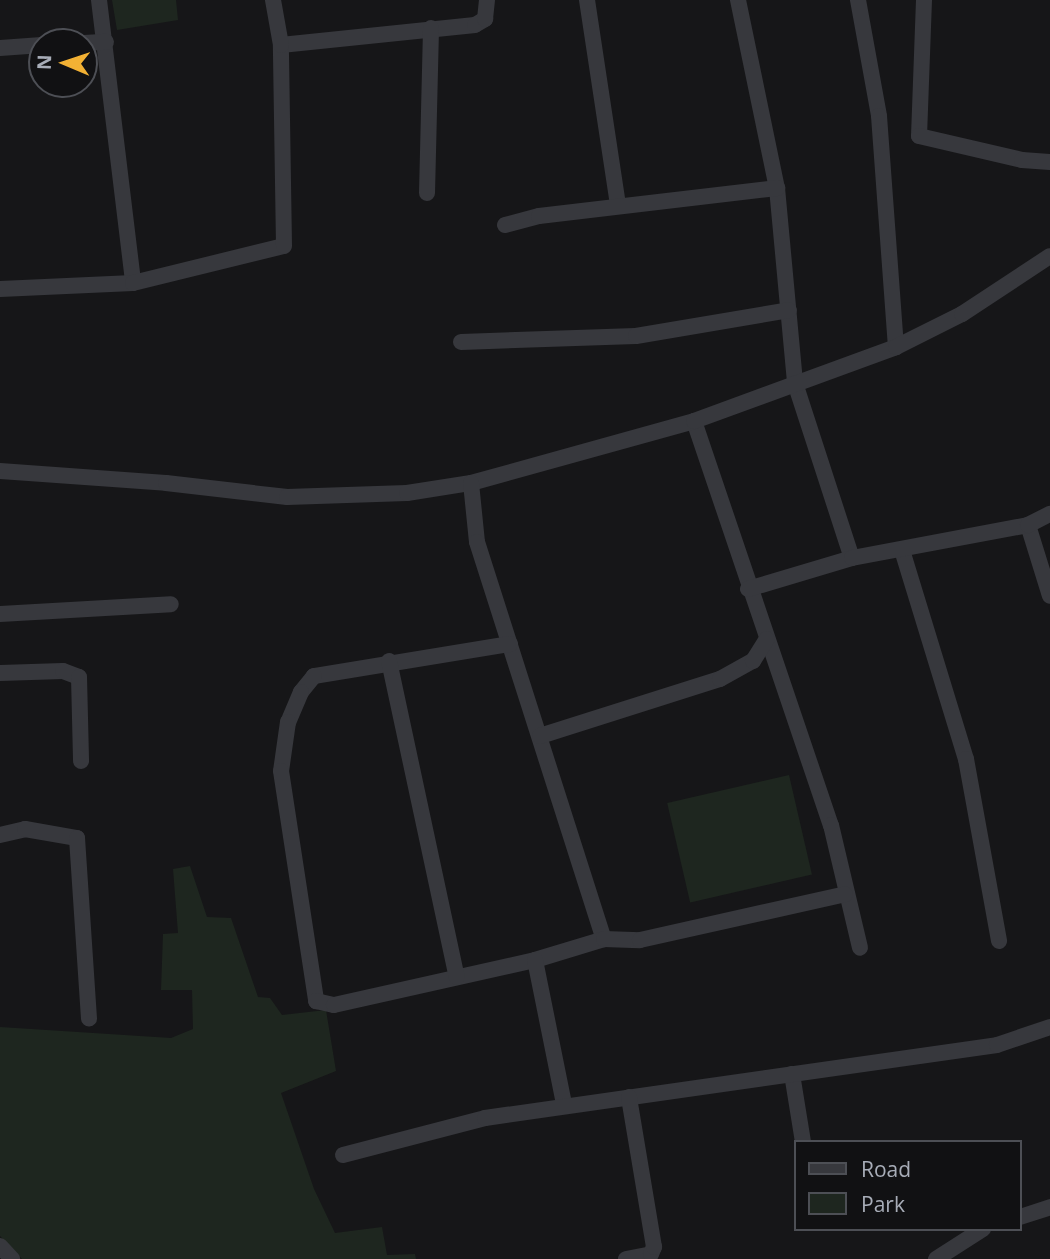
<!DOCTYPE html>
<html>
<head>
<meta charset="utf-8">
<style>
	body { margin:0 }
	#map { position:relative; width:1050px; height:1259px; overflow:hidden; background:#161618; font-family:"Open Sans",sans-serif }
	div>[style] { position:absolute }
	.green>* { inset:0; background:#1e261f; transform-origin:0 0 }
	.minor>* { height:16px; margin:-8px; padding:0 8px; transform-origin:8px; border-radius:8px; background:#37383d }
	span { translate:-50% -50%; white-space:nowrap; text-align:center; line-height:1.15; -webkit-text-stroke:5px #111113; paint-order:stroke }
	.legend { position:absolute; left:794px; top:1140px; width:228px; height:91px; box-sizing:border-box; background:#111113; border:2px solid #4d4f55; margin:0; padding:9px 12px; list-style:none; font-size:21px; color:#a8adb8 }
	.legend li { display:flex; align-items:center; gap:14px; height:35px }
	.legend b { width:35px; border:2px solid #4d4f55 }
	.north { position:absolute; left:28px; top:28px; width:70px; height:70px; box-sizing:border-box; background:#111113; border:2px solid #4d4f55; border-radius:50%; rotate:272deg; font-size:19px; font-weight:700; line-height:28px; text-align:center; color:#a8adb8 }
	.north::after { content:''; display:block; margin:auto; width:24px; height:32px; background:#f2b134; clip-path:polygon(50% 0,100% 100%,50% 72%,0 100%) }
</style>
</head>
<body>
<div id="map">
	<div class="green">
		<i style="clip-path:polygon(112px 0,176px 0,178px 20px,117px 30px)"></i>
		<i style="left:789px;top:775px;width:102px;height:125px;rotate:77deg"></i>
		<i style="clip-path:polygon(190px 866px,207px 917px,231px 918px,258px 997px,270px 998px,282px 1015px,326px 1010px,336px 1071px,281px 1093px,314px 1189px,335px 1233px,382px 1227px,387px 1255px,415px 1254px,416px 1259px,22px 1259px,0 1236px,0 1027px,171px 1038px,193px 1029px,192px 990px,161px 990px,163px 934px,178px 933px,173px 869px)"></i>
	</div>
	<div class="minor">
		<i style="left:99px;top:0;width:285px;rotate:83.1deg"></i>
		<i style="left:587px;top:0;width:208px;rotate:81.4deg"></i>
		<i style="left:738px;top:0;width:192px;rotate:78.3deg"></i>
		<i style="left:777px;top:188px;width:196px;rotate:84.7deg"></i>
		<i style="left:795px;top:383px;width:184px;rotate:72deg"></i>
		<i style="left:858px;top:0;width:118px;rotate:79.7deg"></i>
		<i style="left:879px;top:116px;width:232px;rotate:85.8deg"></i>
		<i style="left:924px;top:0;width:136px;rotate:92.1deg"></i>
		<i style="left:919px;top:136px;width:106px;rotate:13.1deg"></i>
		<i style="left:1022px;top:160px;width:28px;rotate:4deg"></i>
		<i style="left:84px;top:43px;width:22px;rotate:-3deg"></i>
		<i style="left:281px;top:45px;width:195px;rotate:-5.9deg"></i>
		<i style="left:475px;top:25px;width:12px;rotate:-31deg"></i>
		<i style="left:485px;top:19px;width:19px;rotate:-84deg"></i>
		<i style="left:0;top:48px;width:42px;rotate:-4.1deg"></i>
		<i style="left:427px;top:193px;width:165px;rotate:-88.6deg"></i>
		<i style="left:505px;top:225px;width:35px;rotate:-15deg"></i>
		<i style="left:539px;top:216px;width:240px;rotate:-6.7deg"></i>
		<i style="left:0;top:289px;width:133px;rotate:-2.6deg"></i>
		<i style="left:133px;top:283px;width:155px;rotate:-13.8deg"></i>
		<i style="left:284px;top:246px;width:201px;rotate:-90.9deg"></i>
		<i style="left:281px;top:45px;width:46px;rotate:-100.1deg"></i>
		<i style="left:461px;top:342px;width:175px;rotate:-2deg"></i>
		<i style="left:636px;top:336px;width:155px;rotate:-9.6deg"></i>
		<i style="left:694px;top:421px;width:427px;rotate:71.3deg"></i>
		<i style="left:831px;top:825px;width:126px;rotate:76.7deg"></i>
		<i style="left:0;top:471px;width:166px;rotate:4.1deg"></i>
		<i style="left:166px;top:483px;width:122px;rotate:6.6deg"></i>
		<i style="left:287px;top:497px;width:120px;rotate:-1.9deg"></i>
		<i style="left:407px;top:493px;width:65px;rotate:-8.9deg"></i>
		<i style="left:471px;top:483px;width:231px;rotate:-15.5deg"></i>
		<i style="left:694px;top:421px;width:215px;rotate:-20.1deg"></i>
		<i style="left:896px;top:347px;width:74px;rotate:-26.6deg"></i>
		<i style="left:962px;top:314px;width:105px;rotate:-33.4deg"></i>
		<i style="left:471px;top:483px;width:59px;rotate:84.2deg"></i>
		<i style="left:477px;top:542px;width:417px;rotate:72.3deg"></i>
		<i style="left:1028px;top:525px;width:74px;rotate:72.8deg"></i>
		<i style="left:902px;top:550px;width:219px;rotate:73deg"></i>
		<i style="left:966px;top:759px;width:185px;rotate:79.7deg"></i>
		<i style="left:748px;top:589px;width:109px;rotate:-16.6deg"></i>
		<i style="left:852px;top:558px;width:179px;rotate:-10.6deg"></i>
		<i style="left:1028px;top:525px;width:25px;rotate:-27deg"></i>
		<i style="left:0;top:614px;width:171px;rotate:-3.3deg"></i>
		<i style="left:510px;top:644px;width:199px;rotate:170.7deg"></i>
		<i style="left:314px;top:676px;width:21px;rotate:129deg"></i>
		<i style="left:301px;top:692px;width:33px;rotate:113deg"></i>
		<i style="left:288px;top:722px;width:49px;rotate:98.1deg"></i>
		<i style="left:281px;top:771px;width:233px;rotate:81.3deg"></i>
		<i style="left:316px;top:1001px;width:18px;rotate:13deg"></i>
		<i style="left:334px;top:1005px;width:206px;rotate:-12.6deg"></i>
		<i style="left:535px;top:960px;width:72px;rotate:-16.9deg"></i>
		<i style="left:604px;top:939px;width:36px;rotate:2deg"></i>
		<i style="left:640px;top:940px;width:210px;rotate:-12.6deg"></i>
		<i style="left:389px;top:661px;width:323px;rotate:77.9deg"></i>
		<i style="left:0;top:673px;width:63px;rotate:-1.8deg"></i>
		<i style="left:63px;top:671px;width:17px;rotate:21deg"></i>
		<i style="left:79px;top:677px;width:84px;rotate:88.6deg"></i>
		<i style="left:540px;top:736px;width:189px;rotate:-17.6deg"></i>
		<i style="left:720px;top:679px;width:38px;rotate:-29deg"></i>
		<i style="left:753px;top:661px;width:26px;rotate:-58deg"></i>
		<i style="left:0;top:835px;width:26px;rotate:-13deg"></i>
		<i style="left:25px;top:829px;width:53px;rotate:9.8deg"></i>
		<i style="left:77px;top:838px;width:181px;rotate:86.2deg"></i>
		<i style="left:535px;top:960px;width:147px;rotate:78.6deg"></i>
		<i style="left:792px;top:1074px;width:69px;rotate:80.8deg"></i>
		<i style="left:343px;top:1155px;width:147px;rotate:-14.6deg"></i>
		<i style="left:485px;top:1118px;width:517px;rotate:-8.11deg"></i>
		<i style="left:997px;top:1045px;width:56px;rotate:-18.8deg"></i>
		<i style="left:1020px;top:1217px;width:32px;rotate:-18deg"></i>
		<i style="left:0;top:1246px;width:18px;rotate:47deg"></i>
		<i style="left:626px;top:1259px;width:25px;rotate:-11deg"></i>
		<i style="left:651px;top:1254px;width:8px;rotate:-67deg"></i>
		<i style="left:654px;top:1247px;width:152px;rotate:-99.5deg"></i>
		<i style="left:936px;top:1259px;width:56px;rotate:-32.6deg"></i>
	</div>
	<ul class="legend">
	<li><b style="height:9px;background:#37383d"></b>Road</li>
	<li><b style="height:19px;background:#1e261f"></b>Park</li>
	</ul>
	<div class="north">N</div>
</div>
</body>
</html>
